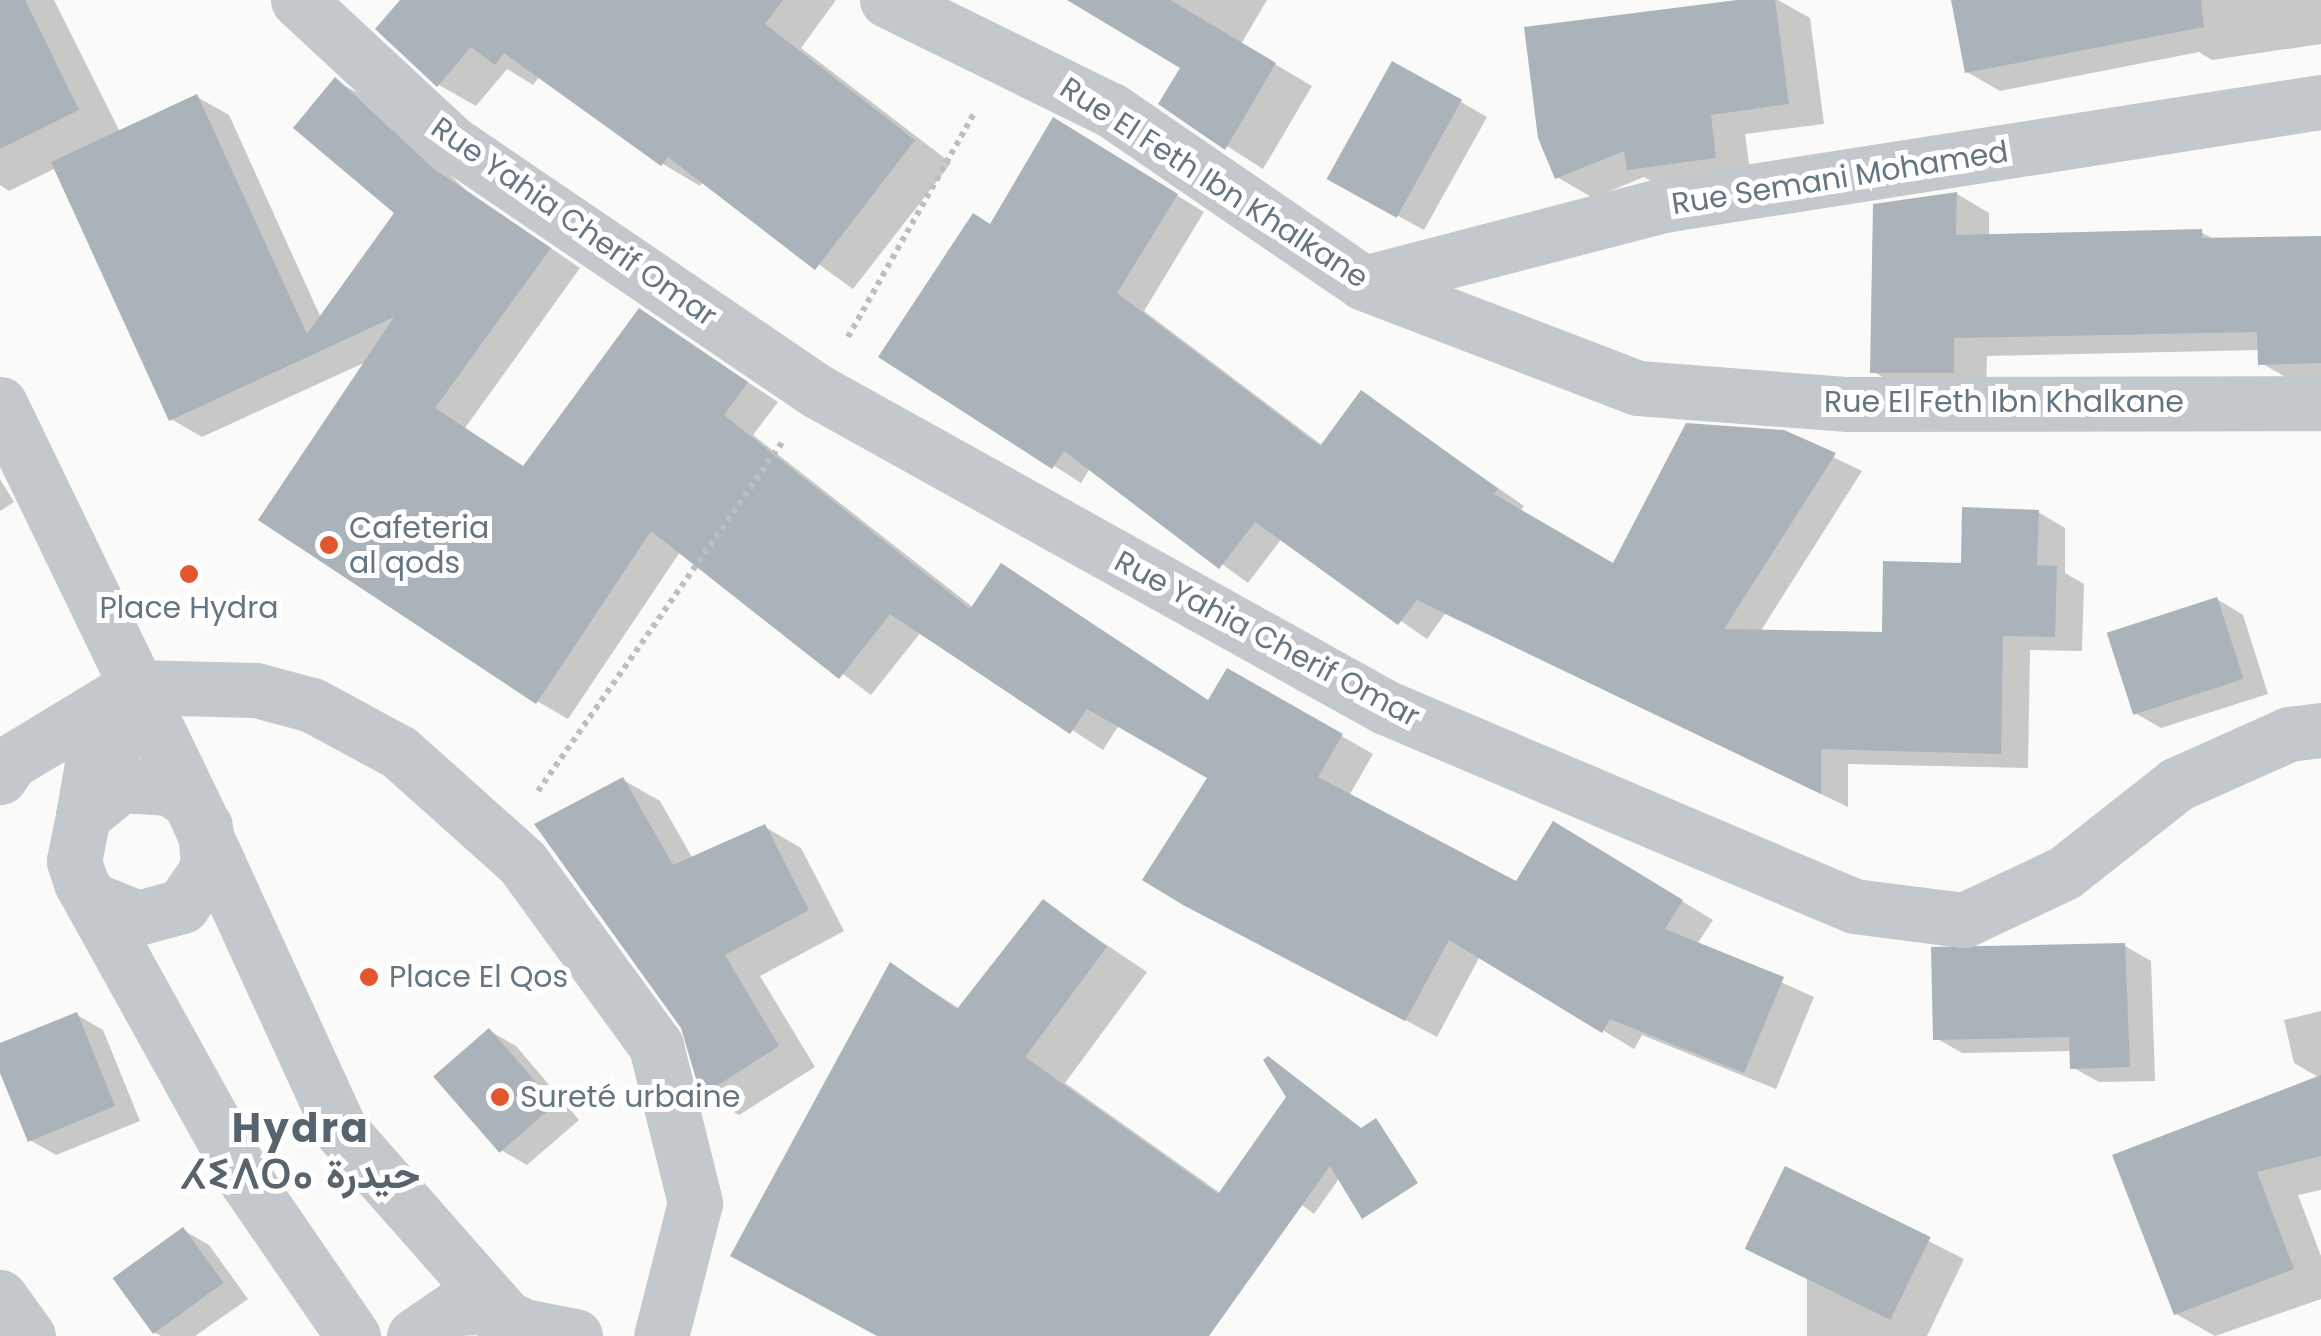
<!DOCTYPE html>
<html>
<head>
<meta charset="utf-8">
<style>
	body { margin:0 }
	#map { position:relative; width:2321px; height:1336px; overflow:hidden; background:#fafaf8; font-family:Poppins,Vazirmatn,"Noto Sans Tifinagh",sans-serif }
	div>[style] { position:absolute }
	.shadow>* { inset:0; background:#0003 }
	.building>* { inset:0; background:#aab3b9; transform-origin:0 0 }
	.path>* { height:6px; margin-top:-3px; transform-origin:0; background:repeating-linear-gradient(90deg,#bbbfc2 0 5px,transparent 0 10px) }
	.minor>* { height:55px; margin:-27.5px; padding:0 27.5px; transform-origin:27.5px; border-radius:27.5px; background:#c3c8cc }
	.tertiary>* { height:55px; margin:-27.5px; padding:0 27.5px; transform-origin:27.5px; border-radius:27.5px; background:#c3c8cc }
	.dots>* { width:28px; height:28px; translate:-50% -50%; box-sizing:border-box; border:5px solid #fff; border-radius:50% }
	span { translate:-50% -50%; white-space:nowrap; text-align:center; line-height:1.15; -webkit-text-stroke:10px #fff; paint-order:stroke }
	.street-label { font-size:30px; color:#657683 }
	.poi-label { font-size:30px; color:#657683 }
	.left { translate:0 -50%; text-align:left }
	.district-label { font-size:40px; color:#57646e; font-weight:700; letter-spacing:2.5px }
</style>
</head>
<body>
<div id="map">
	<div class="shadow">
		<i style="clip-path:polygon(0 0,54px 0,120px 132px,197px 97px,229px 115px,321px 318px,397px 213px,336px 81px,367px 98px,466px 190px,580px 268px,465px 428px,525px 468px,640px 311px,778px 402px,753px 435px,974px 608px,1210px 702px,1228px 671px,1373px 754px,1349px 796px,1517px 884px,1584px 842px,1713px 920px,1697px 944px,1814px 997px,1776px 1089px,1642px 1035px,1634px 1049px,1480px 956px,1437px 1037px,1177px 897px,1211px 777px,1119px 725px,1103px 750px,921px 632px,871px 695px,680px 552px,568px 719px,537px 701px,368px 361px,202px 437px,171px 419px,54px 169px,9px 191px,0 185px)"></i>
		<i style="clip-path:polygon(403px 0,836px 0,801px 48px,951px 163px,853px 289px,703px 181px,700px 186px,663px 164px,540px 76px,533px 85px,507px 69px,476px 106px,439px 85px)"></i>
		<i style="clip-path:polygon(1125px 0,1267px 0,1241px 44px,1312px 86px,1263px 169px,1161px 104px,1184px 67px)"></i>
		<i style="clip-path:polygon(1757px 0,1778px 0,1810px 18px,1824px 124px,1745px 134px,1751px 178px,1665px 189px,1644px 177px,1593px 198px,1557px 177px)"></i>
		<i style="clip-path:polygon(1953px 0,2321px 0,2321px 44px,2212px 60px,2199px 52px,2000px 91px,1967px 72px)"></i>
		<i style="clip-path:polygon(1461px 102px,1487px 117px,1424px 230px,1356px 193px)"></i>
		<i style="clip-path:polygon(1080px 136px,1204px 212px,1144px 311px,1323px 446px,1362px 393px,1524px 506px,1520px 512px,1614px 566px,1783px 433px,1862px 471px,1760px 632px,1885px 635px,2038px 512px,2065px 528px,2065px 573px,2084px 584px,2082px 651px,2030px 650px,2028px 768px,1848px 764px,1848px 807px,1445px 614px,1427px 639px,1282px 538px,1248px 583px,1090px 468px,1081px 483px,882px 356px,991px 226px)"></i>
		<i style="clip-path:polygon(1957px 194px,1989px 213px,1989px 237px,2201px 232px,2217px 241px,2321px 239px,2321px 382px,2294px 382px,2261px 363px,2260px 350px,1987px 356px,1986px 390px,1905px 390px,1872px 371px)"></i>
		<i style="clip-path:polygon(0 479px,14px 502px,0 511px)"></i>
		<i style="clip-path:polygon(2217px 599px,2243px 615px,2268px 694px,2161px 728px,2135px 713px)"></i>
		<i style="clip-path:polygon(623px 780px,660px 801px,693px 859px,765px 827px,801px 848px,844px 931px,760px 976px,815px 1067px,739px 1115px,703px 1094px)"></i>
		<i style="clip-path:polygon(1043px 902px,1147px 972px,1065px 1083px,1230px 1200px,1123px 1336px,880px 1336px,891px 965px,960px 1009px)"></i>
		<i style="clip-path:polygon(2125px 946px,2151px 961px,2155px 1081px,2099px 1082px,2072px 1067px,2072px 1051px,1962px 1053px,1936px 1038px)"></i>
		<i style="clip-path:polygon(2321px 1011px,2321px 1190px,2298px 1195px,2321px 1256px,2321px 1299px,2215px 1336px,2176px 1314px,2116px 1156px,2320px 1078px,2294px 1063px,2284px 1020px)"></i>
		<i style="clip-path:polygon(77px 1015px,103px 1030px,140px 1121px,56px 1155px,30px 1140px,0 1066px,0 1045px)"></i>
		<i style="clip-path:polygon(490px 1031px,516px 1046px,579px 1120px,527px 1165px,501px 1150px)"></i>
		<i style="clip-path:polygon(1370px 1135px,1314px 1214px,1244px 1162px)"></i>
		<i style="clip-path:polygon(1807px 1180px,1964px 1259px,1927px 1336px,1807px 1336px)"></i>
		<i style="clip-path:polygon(183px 1230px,209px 1245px,248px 1299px,195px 1336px,161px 1336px,154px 1332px)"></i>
	</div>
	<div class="building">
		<i style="clip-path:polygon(0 0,25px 0,79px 110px,0 149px)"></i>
		<i style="clip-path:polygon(400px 0,783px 0,765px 24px,915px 140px,815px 270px,668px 157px,661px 166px,504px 53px,495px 65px,471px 47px,437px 87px,375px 29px)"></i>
		<i style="clip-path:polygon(1067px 0,1170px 0,1276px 63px,1225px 150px,1158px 104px,1180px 68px)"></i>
		<i style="clip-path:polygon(1737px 0,1775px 0,1789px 104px,1711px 115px,1716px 158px,1627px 170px,1624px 151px,1555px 179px,1538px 138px,1524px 27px)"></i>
		<i style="clip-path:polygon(1951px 0,2201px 0,2204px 27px,1965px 73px)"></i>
		<i style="left:1392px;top:61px;width:80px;height:135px;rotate:29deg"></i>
		<i style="clip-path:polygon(335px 77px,434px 169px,551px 248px,435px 408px,523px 466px,639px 308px,748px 382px,724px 415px,970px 609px,1001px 563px,1208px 700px,1227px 668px,1343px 734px,1318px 777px,1516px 881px,1553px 821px,1683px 900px,1665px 929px,1784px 977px,1744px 1073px,1610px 1019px,1602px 1033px,1449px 940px,1405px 1021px,1183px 905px,1142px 880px,1207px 778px,1087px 709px,1070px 734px,890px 614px,839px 679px,651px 531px,536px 704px,258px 520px,394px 317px,169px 421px,51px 162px,197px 94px,307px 334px,394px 213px,293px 128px)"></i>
		<i style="clip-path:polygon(1053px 117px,1178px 194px,1117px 293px,1320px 446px,1361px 390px,1498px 489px,1494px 494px,1613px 563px,1686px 423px,1784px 430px,1836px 453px,1724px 629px,1882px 632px,1883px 561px,1961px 563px,1962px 507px,2039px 510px,2037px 565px,2057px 566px,2055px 637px,2003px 636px,2001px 754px,1821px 749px,1821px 794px,1417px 600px,1398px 625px,1255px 522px,1219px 569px,1064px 451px,1052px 469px,878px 357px,973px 213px,990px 224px)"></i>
		<i style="clip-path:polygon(1957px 192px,1956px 235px,2202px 229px,2202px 238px,2321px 236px,2321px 363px,2258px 365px,2257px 332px,1954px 338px,1954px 373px,1870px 373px,1873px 204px)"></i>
		<i style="left:2217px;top:597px;width:86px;height:116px;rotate:72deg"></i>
		<i style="clip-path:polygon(623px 777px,673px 865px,765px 824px,809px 910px,725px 955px,779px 1046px,701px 1096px,681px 1028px,534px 824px)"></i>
		<i style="clip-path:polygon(1043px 899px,1107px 947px,1025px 1057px,1218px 1194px,1286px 1097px,1263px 1060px,1268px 1056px,1361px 1128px,1376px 1118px,1418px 1183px,1362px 1219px,1330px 1166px,1209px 1336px,877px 1336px,730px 1256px,890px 962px,957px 1009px)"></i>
		<i style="clip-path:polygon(2125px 943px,2130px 1067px,2070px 1069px,2069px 1037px,1933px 1040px,1931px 947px)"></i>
		<i style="clip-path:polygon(77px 1012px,115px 1106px,28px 1142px,0 1073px,0 1043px)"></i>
		<i style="left:489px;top:1028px;width:101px;height:74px;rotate:49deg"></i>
		<i style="clip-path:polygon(2321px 1075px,2321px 1156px,2257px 1172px,2294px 1269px,2174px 1315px,2112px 1155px)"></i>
		<i style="left:1785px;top:1166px;width:162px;height:92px;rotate:26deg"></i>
		<i style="left:183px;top:1227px;width:69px;height:87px;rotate:54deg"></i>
	</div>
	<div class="path">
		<i style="left:848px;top:337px;width:257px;rotate:-60.6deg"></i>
		<i style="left:538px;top:791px;width:427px;rotate:-55deg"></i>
	</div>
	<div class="minor">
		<i style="left:298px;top:0;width:210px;rotate:42.9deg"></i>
		<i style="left:452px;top:143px;width:441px;rotate:34.2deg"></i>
		<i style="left:817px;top:391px;width:650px;rotate:29.09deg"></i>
		<i style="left:1385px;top:707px;width:509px;rotate:22.99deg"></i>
		<i style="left:1854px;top:906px;width:111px;rotate:7.3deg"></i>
		<i style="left:1964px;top:920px;width:110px;rotate:-25.2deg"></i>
		<i style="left:2064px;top:873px;width:144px;rotate:-38.2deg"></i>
		<i style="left:2177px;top:784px;width:123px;rotate:-24.1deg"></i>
		<i style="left:2289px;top:734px;width:32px;rotate:-7deg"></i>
		<i style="left:887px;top:0;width:250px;rotate:26.2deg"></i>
		<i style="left:1111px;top:110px;width:306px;rotate:34.4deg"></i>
		<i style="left:1364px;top:283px;width:293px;rotate:21deg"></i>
		<i style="left:1638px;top:388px;width:211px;rotate:4.4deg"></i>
		<i style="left:1848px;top:404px;width:473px;rotate:-0.1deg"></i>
		<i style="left:1364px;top:283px;width:309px;rotate:-14.6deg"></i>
		<i style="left:1663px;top:205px;width:666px;rotate:-8.9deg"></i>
		<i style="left:0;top:777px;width:18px;rotate:-56deg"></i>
		<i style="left:10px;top:762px;width:145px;rotate:-31.2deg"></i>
		<i style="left:134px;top:687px;width:122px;rotate:1.4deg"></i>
		<i style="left:256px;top:690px;width:58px;rotate:15deg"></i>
		<i style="left:312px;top:705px;width:99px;rotate:28.4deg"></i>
		<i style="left:399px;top:752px;width:165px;rotate:41.8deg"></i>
		<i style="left:522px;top:862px;width:228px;rotate:53.9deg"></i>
		<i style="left:656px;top:1046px;width:162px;rotate:76deg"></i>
		<i style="left:695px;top:1203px;width:137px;rotate:104.3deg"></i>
		<i style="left:0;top:1297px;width:48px;rotate:54.3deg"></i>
	</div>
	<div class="tertiary">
		<i style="left:0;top:404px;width:457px;rotate:64.2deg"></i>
		<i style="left:83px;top:816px;width:53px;rotate:-80.2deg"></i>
		<i style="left:92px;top:764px;width:16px;rotate:-55deg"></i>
		<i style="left:101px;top:751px;width:59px;rotate:-34deg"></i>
		<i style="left:96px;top:901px;width:45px;rotate:22deg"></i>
		<i style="left:138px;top:918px;width:46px;rotate:-15.3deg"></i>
		<i style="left:182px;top:906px;width:46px;rotate:-55.6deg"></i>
		<i style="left:208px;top:868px;width:42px;rotate:-94.1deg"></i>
		<i style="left:523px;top:1326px;width:53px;rotate:10.9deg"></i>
		<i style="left:353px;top:1336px;width:187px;rotate:-124.5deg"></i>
		<i style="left:247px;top:1182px;width:342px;rotate:-119deg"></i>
		<i style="left:81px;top:883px;width:23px;rotate:-108deg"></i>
		<i style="left:74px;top:861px;width:46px;rotate:-78.7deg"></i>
		<i style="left:83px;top:816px;width:49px;rotate:-39.2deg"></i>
		<i style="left:121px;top:785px;width:49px;rotate:3.5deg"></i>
		<i style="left:170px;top:788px;width:24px;rotate:35deg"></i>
		<i style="left:190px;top:802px;width:358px;rotate:65.4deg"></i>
		<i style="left:339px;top:1128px;width:247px;rotate:48.6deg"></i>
		<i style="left:414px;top:1336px;width:50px;rotate:-34.3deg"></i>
		<i style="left:455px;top:1308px;width:27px;rotate:-2deg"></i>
		<i style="left:482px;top:1307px;width:39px;rotate:24deg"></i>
	</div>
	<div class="dots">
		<i style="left:329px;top:545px;background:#e4572e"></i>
		<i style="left:189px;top:574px;background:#e4572e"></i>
		<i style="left:369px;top:977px;background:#e4572e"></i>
		<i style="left:500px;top:1097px;background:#e4572e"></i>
	</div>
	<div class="street-label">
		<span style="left:1840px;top:178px;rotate:-9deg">Rue Semani Mohamed</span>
		<span style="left:1214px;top:183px;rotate:33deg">Rue El Feth Ibn Khalkane</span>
		<span style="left:574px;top:222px;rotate:35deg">Rue Yahia Cherif Omar</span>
		<span style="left:2004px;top:402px">Rue El Feth Ibn Khalkane</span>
		<span style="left:1267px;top:639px;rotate:28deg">Rue Yahia Cherif Omar</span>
	</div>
	<div class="poi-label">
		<span class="left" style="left:349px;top:545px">Cafeteria<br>al qods</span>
		<span style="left:189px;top:608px">Place Hydra</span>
		<span class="left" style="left:389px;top:977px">Place El Qos</span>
		<span class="left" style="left:520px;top:1097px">Sureté urbaine</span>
	</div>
	<div class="district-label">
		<span style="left:301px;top:1151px">Hydra<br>ⵃⵉⴷⵔⴰ حيدرة</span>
	</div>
</div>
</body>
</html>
